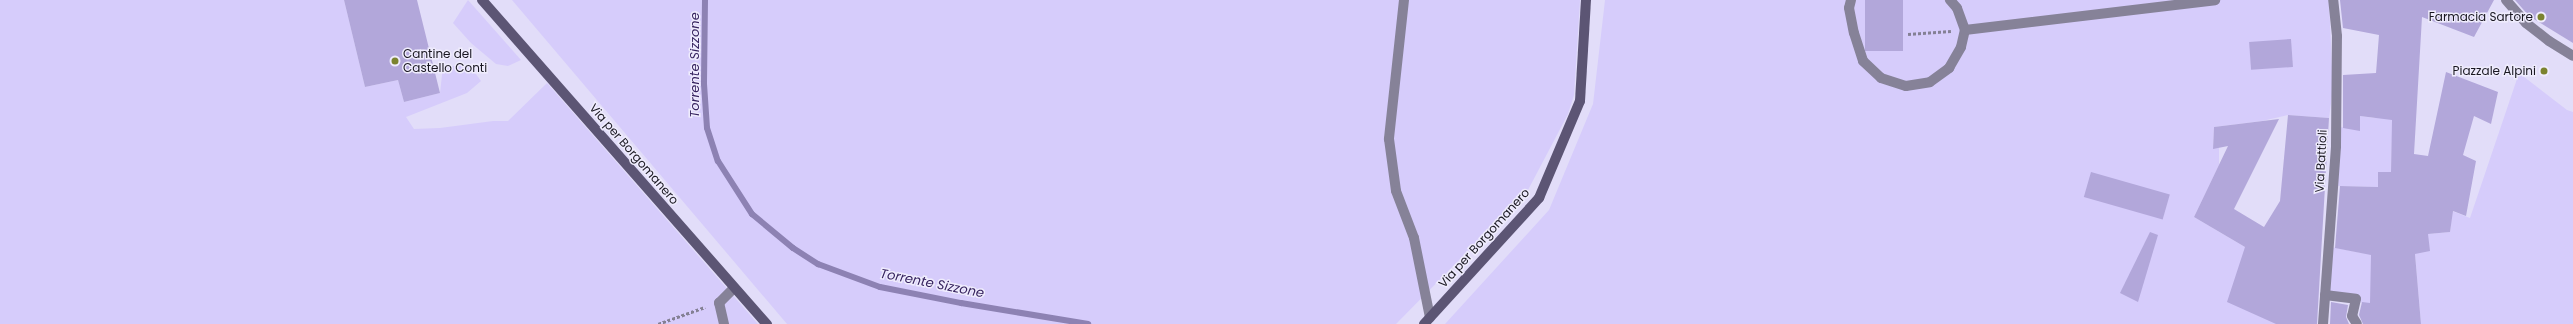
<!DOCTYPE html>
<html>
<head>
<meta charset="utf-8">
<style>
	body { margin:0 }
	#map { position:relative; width:2573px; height:324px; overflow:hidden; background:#e2ddf9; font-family:Poppins,sans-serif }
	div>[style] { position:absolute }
	.green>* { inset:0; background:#d6ccfb }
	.stream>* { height:6px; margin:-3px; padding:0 3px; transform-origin:3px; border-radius:3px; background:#8d82b3 }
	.building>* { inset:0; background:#b2a7da; transform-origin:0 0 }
	.path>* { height:2.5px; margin-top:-1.25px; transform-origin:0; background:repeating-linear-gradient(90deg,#848094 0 3px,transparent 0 5px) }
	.minor>* { height:10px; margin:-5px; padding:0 5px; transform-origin:5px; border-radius:5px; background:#868298 }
	.tertiary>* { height:10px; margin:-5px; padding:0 5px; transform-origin:5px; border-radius:5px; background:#868298 }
	.secondary>* { height:10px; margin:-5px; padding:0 5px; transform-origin:5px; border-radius:5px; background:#5c5574 }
	.dots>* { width:11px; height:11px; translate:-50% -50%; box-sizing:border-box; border:2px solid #efecfd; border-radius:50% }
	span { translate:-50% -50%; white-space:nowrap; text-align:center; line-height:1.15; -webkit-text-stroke:3px #efecfd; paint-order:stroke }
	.poi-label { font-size:12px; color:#191721 }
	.right { translate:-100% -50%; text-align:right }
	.left { translate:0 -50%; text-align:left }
	.street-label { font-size:12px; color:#191721 }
	.water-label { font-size:13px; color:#36235f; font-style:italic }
</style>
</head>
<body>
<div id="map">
	<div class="green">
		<i style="clip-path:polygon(0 0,344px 0,365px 87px,398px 80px,404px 102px,440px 93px,443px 66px,470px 66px,481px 81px,467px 93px,406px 117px,414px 129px,440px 128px,493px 121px,508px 121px,547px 83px,758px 324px,0 324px)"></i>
		<i style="clip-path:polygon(468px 0,521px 60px,508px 66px,496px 64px,471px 43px,453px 23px)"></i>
		<i style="clip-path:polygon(512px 0,1580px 0,1574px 95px,1568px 114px,1528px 190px,1396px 324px,787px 324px)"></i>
		<i style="clip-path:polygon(1605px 0,2329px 0,2333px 89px,2329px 118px,2288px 115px,2262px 121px,2214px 127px,2213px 148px,2219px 148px,2219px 165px,2194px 217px,2294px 276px,2279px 305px,2276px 324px,1445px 324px,1549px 210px,1593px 104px)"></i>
		<i style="clip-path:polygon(2519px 73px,2567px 110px,2573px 112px,2573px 324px,2421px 324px,2415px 254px,2428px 234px,2450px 232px,2452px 211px,2470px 218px)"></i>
		<i style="clip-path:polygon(2393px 104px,2391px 172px,2378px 187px,2337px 186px,2340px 127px,2359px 130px,2360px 116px,2374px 118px)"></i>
		<i style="clip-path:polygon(2371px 232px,2371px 283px,2400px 308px,2328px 298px,2331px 247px,2362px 253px)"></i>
	</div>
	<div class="stream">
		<i style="left:705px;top:0;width:84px;rotate:90.7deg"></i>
		<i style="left:704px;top:84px;width:44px;rotate:86.1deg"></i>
		<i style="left:707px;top:128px;width:35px;rotate:72deg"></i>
		<i style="left:718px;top:161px;width:63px;rotate:57.3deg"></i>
		<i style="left:752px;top:214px;width:53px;rotate:39.7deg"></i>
		<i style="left:793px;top:248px;width:30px;rotate:33deg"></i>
		<i style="left:818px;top:264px;width:66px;rotate:20.4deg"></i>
		<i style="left:880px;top:287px;width:83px;rotate:11.2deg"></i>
		<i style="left:961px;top:303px;width:129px;rotate:9.4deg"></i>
	</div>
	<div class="building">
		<i style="clip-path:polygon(344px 0,417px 0,440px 93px,404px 102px,398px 80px,365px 87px)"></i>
		<i style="left:1865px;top:0;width:38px;height:51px"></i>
		<i style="clip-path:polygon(2340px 0,2494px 0,2474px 37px,2422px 17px,2414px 154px,2428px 156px,2446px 72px,2498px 92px,2491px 124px,2474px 116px,2463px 155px,2476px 161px,2466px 216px,2453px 211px,2450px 232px,2428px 234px,2430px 251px,2415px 254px,2421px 324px,2363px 324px,2359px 315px,2362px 302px,2370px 303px,2371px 255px,2335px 248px,2340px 186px,2378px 187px,2378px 172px,2391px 172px,2392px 120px,2360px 116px,2360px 131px,2343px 128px,2343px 75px,2376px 73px,2379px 35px,2343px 28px)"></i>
		<i style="clip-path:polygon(2515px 0,2573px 0,2573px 43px,2529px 16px)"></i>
		<i style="left:2291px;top:39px;width:28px;height:42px;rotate:86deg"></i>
		<i style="clip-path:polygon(2288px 115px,2329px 118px,2317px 324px,2276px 324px,2227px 302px,2245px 247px,2194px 217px,2228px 146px,2213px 149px,2214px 127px,2279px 119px,2234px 209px,2264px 227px,2280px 201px)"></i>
		<i style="left:2091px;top:172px;width:82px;height:26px;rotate:16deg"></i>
		<i style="clip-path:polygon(2150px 232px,2158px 235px,2138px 302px,2120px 293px)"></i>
		<i style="clip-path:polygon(2331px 302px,2348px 305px,2346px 317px,2349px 324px,2330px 324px)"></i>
	</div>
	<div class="path">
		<i style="left:1908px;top:34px;width:43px;rotate:-4deg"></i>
		<i style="left:658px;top:324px;width:50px;rotate:-19.9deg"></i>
	</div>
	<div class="minor">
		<i style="left:1404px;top:0;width:140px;rotate:96.2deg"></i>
		<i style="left:1389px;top:139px;width:52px;rotate:82.3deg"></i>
		<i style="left:1396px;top:191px;width:50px;rotate:69deg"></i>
		<i style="left:1414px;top:238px;width:81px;rotate:78.6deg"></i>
		<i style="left:1851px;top:0;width:8px;rotate:104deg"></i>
		<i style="left:1849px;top:8px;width:25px;rotate:79deg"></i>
		<i style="left:1854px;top:33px;width:29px;rotate:72deg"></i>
		<i style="left:1863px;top:61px;width:25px;rotate:43deg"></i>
		<i style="left:1881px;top:78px;width:26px;rotate:18deg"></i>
		<i style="left:1906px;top:86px;width:24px;rotate:-9deg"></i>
		<i style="left:1930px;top:82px;width:24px;rotate:-36deg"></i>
		<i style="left:1949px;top:68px;width:24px;rotate:-60deg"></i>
		<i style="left:1961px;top:47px;width:17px;rotate:-77deg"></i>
		<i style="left:1965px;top:30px;width:23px;rotate:-110deg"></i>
		<i style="left:1957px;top:8px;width:11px;rotate:-131deg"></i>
		<i style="left:1965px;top:30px;width:252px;rotate:-6.8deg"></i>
		<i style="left:2325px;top:295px;width:31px;rotate:7deg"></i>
		<i style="left:2356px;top:299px;width:17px;rotate:103deg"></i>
		<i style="left:2352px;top:316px;width:9px;rotate:58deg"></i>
		<i style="left:724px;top:324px;width:22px;rotate:-103deg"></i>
		<i style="left:719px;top:303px;width:21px;rotate:-45deg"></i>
		<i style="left:2323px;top:324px;width:178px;rotate:-85.8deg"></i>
		<i style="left:2336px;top:146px;width:110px;rotate:-89.5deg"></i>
		<i style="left:2337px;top:36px;width:36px;rotate:-96deg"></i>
	</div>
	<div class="tertiary">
		<i style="left:2506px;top:0;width:30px;rotate:49deg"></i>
		<i style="left:2526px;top:23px;width:29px;rotate:38deg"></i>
		<i style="left:2549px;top:41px;width:28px;rotate:32deg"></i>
	</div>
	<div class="secondary">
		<i style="left:482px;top:0;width:432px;rotate:48.7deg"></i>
		<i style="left:1424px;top:324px;width:171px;rotate:-47.6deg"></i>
		<i style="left:1539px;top:198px;width:105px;rotate:-67.1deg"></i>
		<i style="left:1580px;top:101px;width:101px;rotate:-86.6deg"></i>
	</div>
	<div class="dots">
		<i style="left:2541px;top:17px;background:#7b832f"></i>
		<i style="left:395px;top:61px;background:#7b832f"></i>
		<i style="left:2544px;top:71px;background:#7b832f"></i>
	</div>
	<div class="poi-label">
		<span class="right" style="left:2533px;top:17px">Farmacia Sartore</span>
		<span class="left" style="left:403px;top:61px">Cantine del<br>Castello Conti</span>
		<span class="right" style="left:2536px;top:71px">Piazzale Alpini</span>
	</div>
	<div class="street-label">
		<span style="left:634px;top:154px;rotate:49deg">Via per Borgomanero</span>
		<span style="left:2321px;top:161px;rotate:-87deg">Via Battioli</span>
		<span style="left:1484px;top:238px;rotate:-48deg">Via per Borgomanero</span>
	</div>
	<div class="water-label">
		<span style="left:695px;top:65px;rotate:-90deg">Torrente Sizzone</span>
		<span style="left:932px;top:284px;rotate:11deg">Torrente Sizzone</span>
	</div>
</div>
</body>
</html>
